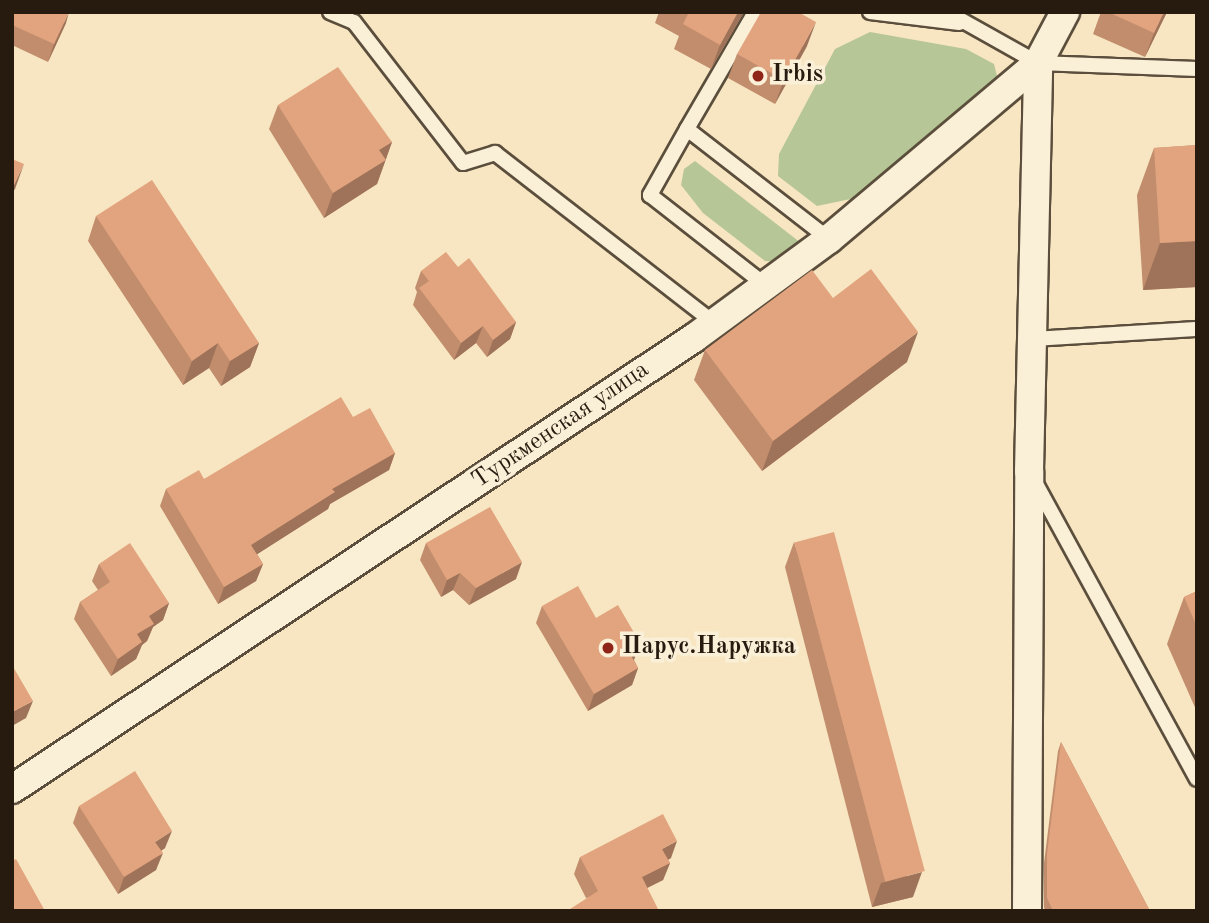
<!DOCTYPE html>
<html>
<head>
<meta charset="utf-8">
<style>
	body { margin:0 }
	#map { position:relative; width:1209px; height:923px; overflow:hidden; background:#f7e6c1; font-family:"Old Standard TT",serif }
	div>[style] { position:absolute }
	.green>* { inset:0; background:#b7c697 }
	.roads { filter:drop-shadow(2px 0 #5b4e3c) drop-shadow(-2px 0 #5b4e3c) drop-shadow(0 2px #5b4e3c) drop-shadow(0 -2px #5b4e3c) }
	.service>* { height:14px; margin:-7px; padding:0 7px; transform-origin:7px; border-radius:7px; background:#faefd7 }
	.minor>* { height:28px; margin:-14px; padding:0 14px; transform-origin:14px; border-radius:14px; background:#faefd7 }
	.wall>* { inset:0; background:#c28d6d }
	.shaded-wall>* { inset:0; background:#9e7359 }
	.building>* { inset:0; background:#e1a47f; transform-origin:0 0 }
	.dots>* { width:19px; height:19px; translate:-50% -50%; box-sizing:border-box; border:4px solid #faefd7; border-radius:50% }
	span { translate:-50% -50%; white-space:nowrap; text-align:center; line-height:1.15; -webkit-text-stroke:7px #faefd7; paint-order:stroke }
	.poi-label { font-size:24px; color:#271b0f; font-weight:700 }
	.left { translate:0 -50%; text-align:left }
	.street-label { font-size:24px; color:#271b0f }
	.frame { position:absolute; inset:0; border:14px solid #271b0f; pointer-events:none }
</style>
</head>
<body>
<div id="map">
	<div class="green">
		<i style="clip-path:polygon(870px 32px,966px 49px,994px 64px,999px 84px,865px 196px,817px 206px,778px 176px,779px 154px,835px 49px)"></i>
		<i style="clip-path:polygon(695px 161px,801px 243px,779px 262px,765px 261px,703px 213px,681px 185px,684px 169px)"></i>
	</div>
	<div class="roads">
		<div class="service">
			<i style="left:330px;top:12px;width:26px;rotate:23deg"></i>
			<i style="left:354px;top:22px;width:178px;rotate:52.3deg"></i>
			<i style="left:463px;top:163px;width:34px;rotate:-17deg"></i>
			<i style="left:495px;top:153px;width:277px;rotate:37.8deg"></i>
			<i style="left:755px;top:12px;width:135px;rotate:120.2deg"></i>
			<i style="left:687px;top:129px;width:180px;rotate:37.8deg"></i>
			<i style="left:870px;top:12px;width:90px;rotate:7deg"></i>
			<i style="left:947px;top:12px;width:104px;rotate:29.3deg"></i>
			<i style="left:1038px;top:63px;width:159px;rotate:2.2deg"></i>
			<i style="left:687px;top:129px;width:76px;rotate:119.3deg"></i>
			<i style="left:650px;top:195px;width:146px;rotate:38deg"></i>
			<i style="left:1032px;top:339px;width:165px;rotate:-3.5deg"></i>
			<i style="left:1035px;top:482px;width:338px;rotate:61.4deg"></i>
		</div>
		<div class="minor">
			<i style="left:12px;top:789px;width:818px;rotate:-33.48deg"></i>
			<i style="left:694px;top:338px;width:167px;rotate:-36.3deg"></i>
			<i style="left:829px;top:239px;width:273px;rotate:-40.1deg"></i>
			<i style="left:1038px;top:63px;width:58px;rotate:-62.1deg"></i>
			<i style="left:1027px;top:911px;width:440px;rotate:-89.7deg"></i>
			<i style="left:1029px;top:471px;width:408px;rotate:-88.7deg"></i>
		</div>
	</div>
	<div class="wall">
		<i style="clip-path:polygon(12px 12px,66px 23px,48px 62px,12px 45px)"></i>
		<i style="clip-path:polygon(659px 12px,744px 12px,711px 69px,674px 49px,679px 36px,655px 23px)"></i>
		<i style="clip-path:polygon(1101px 12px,1167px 12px,1145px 57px,1093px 34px)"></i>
		<i style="clip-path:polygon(807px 46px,775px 104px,728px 78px,737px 54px)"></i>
		<i style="clip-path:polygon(278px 105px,392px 142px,377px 184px,324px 218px,269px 129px)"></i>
		<i style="clip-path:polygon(1197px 145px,1197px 287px,1143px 290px,1137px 195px,1154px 148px)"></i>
		<i style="clip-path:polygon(96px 216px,259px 343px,250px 367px,221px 386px,209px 368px,183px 385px,88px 241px)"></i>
		<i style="clip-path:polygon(458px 267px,516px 322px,510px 339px,487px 357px,476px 343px,454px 360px,413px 305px,417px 292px,415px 288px,421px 271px)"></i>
		<i style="clip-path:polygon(833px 298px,907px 362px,762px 471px,694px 380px,705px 350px)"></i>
		<i style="clip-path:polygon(353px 417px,395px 453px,389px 470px,330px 504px,328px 509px,257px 554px,263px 564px,256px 581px,218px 604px,160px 506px,166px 489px,204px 479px)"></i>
		<i style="clip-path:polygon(794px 542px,913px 897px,872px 907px,785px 567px)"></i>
		<i style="clip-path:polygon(426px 543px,516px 579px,469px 605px,453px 590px,441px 597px,420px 560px)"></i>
		<i style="clip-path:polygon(99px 564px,169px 603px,163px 620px,153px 627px,147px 641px,142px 645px,136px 659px,111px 676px,74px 619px,80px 602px,98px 590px,92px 581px)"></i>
		<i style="clip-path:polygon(1197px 591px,1197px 712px,1167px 644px,1184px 597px)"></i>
		<i style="clip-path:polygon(542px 606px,596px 618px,634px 660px,638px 668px,632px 685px,588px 711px,536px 623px)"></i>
		<i style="clip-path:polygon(1061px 742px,1150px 911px,1045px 911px,1044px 907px,1044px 863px,1058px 751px)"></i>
		<i style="clip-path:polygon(79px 806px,165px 848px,161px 851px,156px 870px,118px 894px,73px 823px)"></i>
		<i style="clip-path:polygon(580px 857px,671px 858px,668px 860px,670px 863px,663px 880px,647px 888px,586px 898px,574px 874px)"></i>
	</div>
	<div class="shaded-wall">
		<i style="clip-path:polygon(69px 12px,66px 23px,48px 62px,54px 44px)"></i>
		<i style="clip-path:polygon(738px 12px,744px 12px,711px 69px,720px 45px)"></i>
		<i style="clip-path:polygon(1164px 12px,1167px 12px,1145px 57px,1154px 33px)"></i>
		<i style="clip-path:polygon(816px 22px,807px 46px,775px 104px,784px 80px)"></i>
		<i style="clip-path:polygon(392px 142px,377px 184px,324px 218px,333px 193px,379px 150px)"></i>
		<i style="clip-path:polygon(24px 164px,15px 189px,12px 194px,12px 189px)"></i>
		<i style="clip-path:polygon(1197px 241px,1197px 287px,1143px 290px,1160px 243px)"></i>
		<i style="clip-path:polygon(516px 322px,510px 339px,487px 357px,493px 340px)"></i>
		<i style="clip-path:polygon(483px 326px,476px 343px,454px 360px,461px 343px)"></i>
		<i style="clip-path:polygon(918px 332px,907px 362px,762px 471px,773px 441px)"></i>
		<i style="clip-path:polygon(218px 343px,209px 368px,183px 385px,192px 361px)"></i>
		<i style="clip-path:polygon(259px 343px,250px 367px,221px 386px,230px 361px)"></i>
		<i style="clip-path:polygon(395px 453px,389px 470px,330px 504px,328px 509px,245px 562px,251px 545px,332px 489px)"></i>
		<i style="clip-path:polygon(522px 562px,516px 579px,469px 605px,476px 588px)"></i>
		<i style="clip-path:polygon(263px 564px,256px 581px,218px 604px,224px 587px)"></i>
		<i style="clip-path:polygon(460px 573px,453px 590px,441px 597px,447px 580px)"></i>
		<i style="clip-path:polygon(169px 603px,163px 620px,153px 627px,147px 641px,142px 645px,136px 659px,111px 676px,118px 659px,137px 634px,149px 616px)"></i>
		<i style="clip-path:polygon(640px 643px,634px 660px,621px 667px,628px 650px)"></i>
		<i style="clip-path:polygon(638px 668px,632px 685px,588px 711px,594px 694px)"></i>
		<i style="clip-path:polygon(33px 701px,26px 718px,12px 726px,12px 712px)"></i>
		<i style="clip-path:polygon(172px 831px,165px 848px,149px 859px,155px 842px)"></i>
		<i style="clip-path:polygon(677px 841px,671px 858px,656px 866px,662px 849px)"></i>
		<i style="clip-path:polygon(163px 853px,156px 870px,118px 894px,124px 877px)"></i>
		<i style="clip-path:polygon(670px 863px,663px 880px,635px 894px,642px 877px)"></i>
		<i style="clip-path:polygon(922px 872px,913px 897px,872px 907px,881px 883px)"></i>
	</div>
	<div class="building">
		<i style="clip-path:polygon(12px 12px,69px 12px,54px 44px,12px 25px)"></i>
		<i style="clip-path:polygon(689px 12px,738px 12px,720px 45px,683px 24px)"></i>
		<i style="clip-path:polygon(761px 12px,798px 12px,816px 22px,784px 80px,737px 54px)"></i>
		<i style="clip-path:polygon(1108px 12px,1164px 12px,1154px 33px)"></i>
		<i style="clip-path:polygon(338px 67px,392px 142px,379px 150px,386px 160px,333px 193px,278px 105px)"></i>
		<i style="clip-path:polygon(1197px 145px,1197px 241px,1160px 243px,1154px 148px)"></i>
		<i style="clip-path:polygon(12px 159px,24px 164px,12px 189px)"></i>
		<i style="clip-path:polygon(152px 180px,259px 343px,230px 361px,218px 343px,192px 361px,96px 216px)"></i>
		<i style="clip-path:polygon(446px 252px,458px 267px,469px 258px,516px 322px,493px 340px,483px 326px,461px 343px,419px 288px,429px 281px,421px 271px)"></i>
		<i style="clip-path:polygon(871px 269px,918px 332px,773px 441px,705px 350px,812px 270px,833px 298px)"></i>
		<i style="clip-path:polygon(341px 397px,353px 417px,370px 408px,395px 453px,332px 489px,335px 492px,251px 545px,263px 564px,224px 587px,166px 489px,199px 470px,204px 479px)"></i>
		<i style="clip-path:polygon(490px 507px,522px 562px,476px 588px,460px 573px,447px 580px,426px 543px)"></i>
		<i style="left:834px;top:532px;width:351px;height:41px;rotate:75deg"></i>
		<i style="clip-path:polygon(130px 543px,169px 603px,149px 616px,154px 624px,137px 634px,142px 642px,118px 659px,80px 602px,110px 582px,99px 564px)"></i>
		<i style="clip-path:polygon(578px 586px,596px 618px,618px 605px,640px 643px,628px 650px,638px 668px,594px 694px,542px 606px)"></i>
		<i style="clip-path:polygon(1197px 591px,1197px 627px,1184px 597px)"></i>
		<i style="clip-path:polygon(12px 665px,33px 701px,12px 712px)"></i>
		<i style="clip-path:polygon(1061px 742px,1150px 911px,1053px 911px,1047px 898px,1047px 854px)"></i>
		<i style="clip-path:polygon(135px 771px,172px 831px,155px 842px,163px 853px,124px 877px,79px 806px)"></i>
		<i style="clip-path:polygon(663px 814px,677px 841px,662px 849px,670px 863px,642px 877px,659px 911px,567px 911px,598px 891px,580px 857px)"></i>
		<i style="clip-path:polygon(16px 859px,45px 911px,12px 911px,12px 861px)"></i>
	</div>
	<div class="dots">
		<i style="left:758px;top:76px;background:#8f2418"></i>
		<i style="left:608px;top:648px;background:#8f2418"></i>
	</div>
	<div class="poi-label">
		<span class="left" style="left:772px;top:76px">Irbis</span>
		<span class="left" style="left:622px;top:648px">Парус.Наружка</span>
	</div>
	<div class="street-label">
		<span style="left:561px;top:426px;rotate:-34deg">Туркменская улица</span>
	</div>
	<div class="frame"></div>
</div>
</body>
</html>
